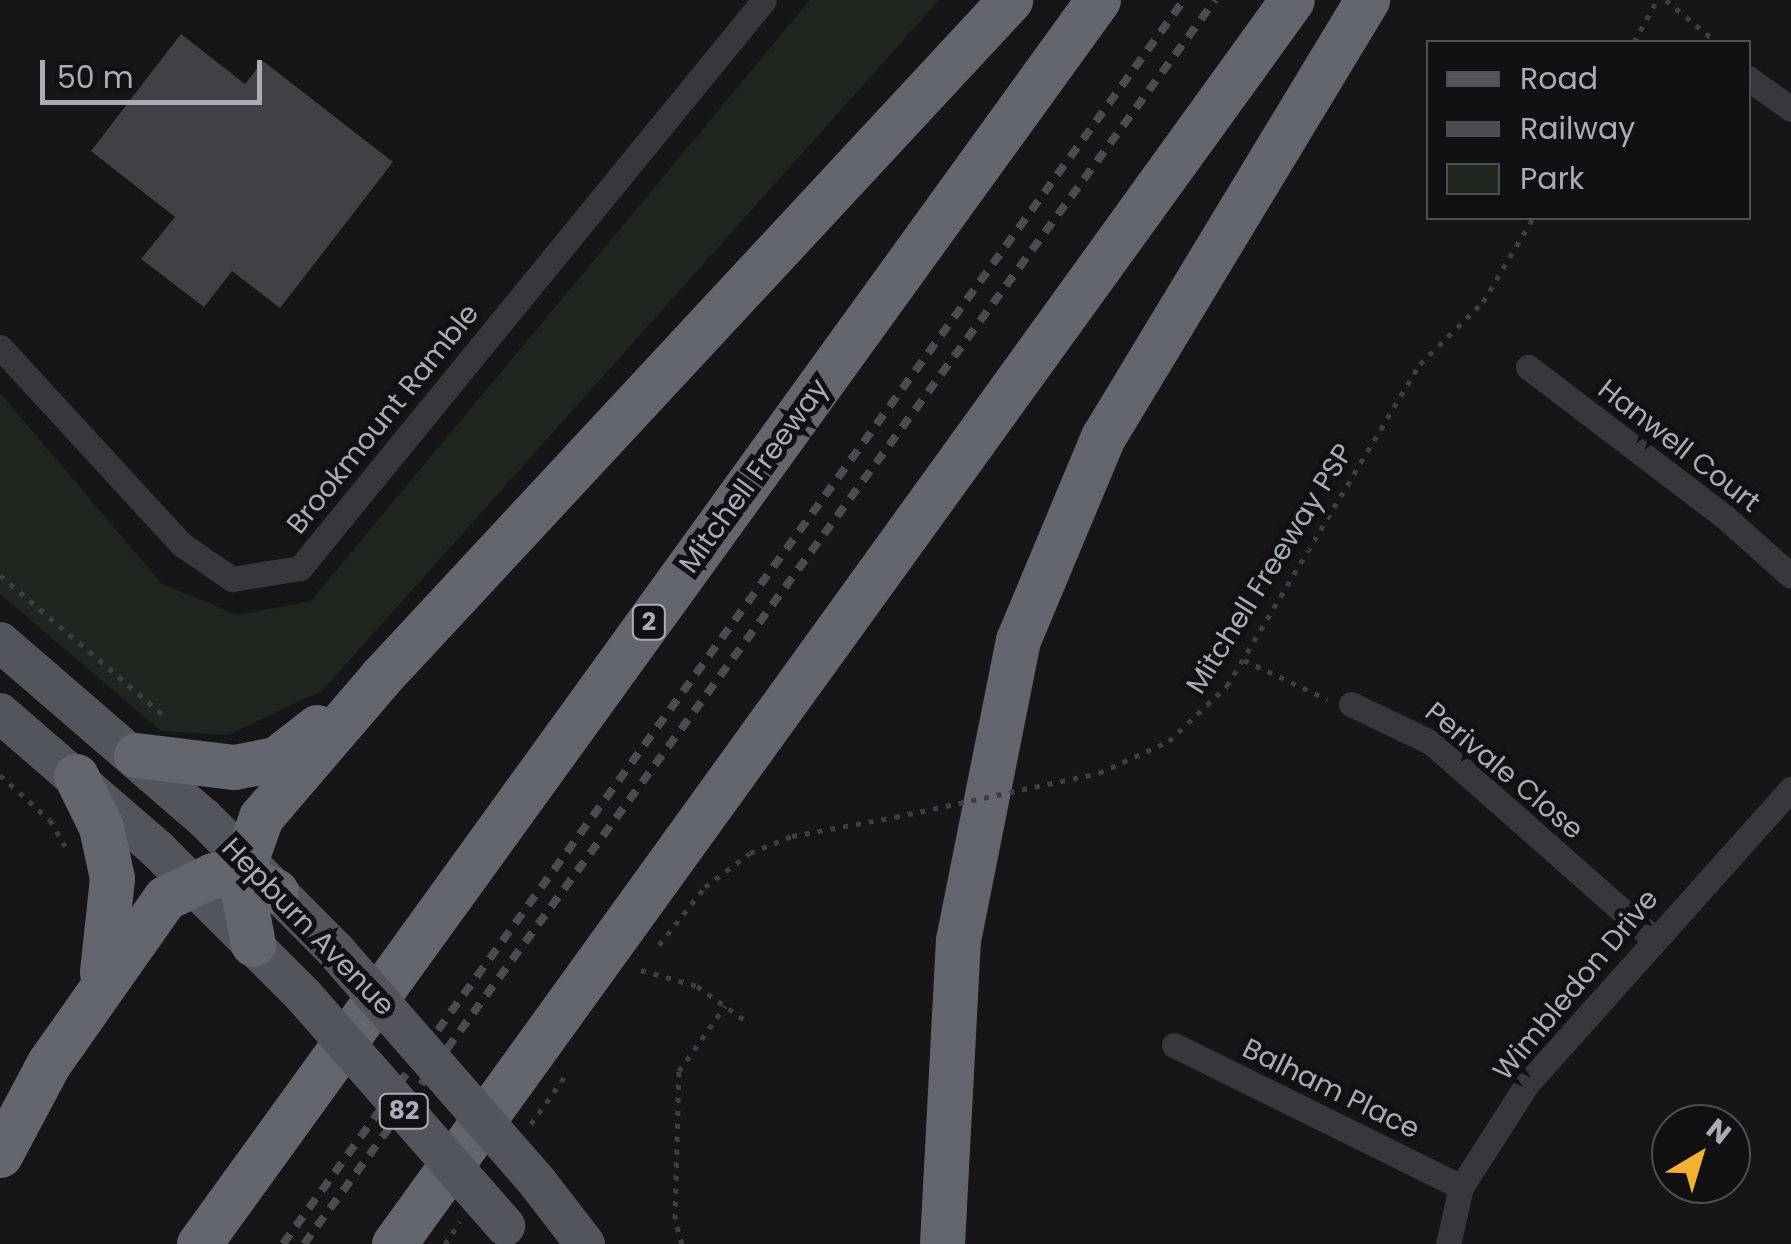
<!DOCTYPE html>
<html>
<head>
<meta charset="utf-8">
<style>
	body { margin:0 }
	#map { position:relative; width:1791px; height:1244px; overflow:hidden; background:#161618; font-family:Poppins,sans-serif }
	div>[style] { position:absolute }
	.green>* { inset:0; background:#1e261f }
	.building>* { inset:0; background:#404145 }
	.path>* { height:5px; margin-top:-2.5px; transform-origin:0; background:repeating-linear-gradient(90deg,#3d3f44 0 5px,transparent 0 13px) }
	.street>* { height:25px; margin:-12.5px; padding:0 12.5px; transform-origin:12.5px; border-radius:12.5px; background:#37383d }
	.primary>* { height:40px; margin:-20px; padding:0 20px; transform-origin:20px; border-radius:20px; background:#53555c }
	.highway>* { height:45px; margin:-22.5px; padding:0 22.5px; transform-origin:22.5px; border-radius:22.5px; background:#63666e }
	.rail>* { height:8px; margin-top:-4px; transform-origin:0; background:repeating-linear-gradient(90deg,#4a4c52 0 12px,transparent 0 22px) }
	.path-bridge>* { height:5px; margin-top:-2.5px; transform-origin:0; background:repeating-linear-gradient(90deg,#3d3f44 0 5px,transparent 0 13px) }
	.primary-bridge>* { height:40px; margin:-20px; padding:0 20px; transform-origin:20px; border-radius:20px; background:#53555c }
	span { translate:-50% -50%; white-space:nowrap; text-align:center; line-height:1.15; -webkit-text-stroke:10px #111113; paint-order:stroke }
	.shield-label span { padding:2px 8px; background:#111113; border:2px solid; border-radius:8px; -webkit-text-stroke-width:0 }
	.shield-label { font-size:25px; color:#a8adb8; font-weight:700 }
	.street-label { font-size:28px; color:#a8adb8 }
	.legend { position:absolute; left:1426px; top:40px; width:325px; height:180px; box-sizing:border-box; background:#111113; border:2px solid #4d4f55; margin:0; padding:12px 18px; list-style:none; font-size:30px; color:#a8adb8 }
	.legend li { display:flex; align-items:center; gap:20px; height:50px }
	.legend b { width:50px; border:2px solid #4d4f55 }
	.north { position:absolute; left:1651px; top:1104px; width:100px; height:100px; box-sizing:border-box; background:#111113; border:2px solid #4d4f55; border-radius:50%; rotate:38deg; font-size:28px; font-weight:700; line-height:40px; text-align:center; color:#a8adb8 }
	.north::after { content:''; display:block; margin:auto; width:35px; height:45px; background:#f2b134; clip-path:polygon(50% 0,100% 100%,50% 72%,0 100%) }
	.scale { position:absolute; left:40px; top:60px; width:222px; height:45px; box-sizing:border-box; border:5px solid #a8adb8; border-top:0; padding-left:12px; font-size:30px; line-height:35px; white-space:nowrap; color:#a8adb8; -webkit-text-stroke:8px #111113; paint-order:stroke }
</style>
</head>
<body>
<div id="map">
	<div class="green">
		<i style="clip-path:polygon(810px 0,939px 0,322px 691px,228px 735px,161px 731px,0 594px,0 393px,162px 584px,238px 615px,311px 601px)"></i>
	</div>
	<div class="building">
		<i style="clip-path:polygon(181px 34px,245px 84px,263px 61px,393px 162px,280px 308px,232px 271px,204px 307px,141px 259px,175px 217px,91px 151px)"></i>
	</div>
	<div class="path">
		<i style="left:1666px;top:0;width:65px;rotate:40deg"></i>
		<i style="left:1634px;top:42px;width:48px;rotate:-61.3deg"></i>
		<i style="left:0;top:575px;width:221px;rotate:40.6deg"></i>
		<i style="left:1244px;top:660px;width:92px;rotate:25.2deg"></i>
		<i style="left:1099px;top:773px;width:77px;rotate:-24.6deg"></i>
		<i style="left:1169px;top:741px;width:80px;rotate:-43.5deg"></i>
		<i style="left:1227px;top:686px;width:375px;rotate:-59.1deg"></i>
		<i style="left:1420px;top:364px;width:88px;rotate:-44.5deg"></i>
		<i style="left:1483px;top:302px;width:98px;rotate:-59.2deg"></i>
		<i style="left:0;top:775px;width:67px;rotate:42deg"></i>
		<i style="left:50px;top:820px;width:30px;rotate:60deg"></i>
		<i style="left:659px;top:945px;width:74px;rotate:-51.6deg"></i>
		<i style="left:705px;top:887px;width:56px;rotate:-37.1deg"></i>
		<i style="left:750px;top:853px;width:45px;rotate:-22deg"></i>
		<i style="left:792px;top:836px;width:105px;rotate:-10.5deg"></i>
		<i style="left:641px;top:970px;width:58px;rotate:15.9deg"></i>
		<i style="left:697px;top:986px;width:65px;rotate:35.6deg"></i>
		<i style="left:531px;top:1124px;width:64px;rotate:-54.6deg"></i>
		<i style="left:445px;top:1244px;width:27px;rotate:-56deg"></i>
		<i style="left:682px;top:1244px;width:26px;rotate:-106deg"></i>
		<i style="left:675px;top:1219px;width:148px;rotate:-88.5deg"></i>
		<i style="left:679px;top:1071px;width:80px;rotate:-54.7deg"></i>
	</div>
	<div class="street">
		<i style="left:1748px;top:78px;width:53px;rotate:35.8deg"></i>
		<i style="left:0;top:347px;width:268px;rotate:47.4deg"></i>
		<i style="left:181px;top:544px;width:62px;rotate:34.5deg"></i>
		<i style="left:232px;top:579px;width:69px;rotate:-9.2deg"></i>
		<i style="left:300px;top:568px;width:733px;rotate:-50.75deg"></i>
		<i style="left:1528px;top:367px;width:249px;rotate:37.3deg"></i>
		<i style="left:1726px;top:518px;width:87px;rotate:41.7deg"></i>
		<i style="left:1351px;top:704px;width:90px;rotate:25.7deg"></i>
		<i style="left:1432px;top:743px;width:293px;rotate:41.4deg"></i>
		<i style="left:1174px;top:1045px;width:320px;rotate:26.3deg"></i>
		<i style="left:1448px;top:1244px;width:58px;rotate:-77.2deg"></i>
		<i style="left:1461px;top:1187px;width:122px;rotate:-57.3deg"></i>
		<i style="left:1527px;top:1084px;width:396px;rotate:-48.2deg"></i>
	</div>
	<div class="primary">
		<i style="left:0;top:642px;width:269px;rotate:40.8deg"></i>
		<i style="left:204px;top:818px;width:186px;rotate:45.2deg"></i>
		<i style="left:0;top:713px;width:208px;rotate:40.9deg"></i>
		<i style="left:157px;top:849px;width:206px;rotate:45deg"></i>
		<i style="left:538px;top:1183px;width:77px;rotate:52.4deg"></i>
	</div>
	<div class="highway">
		<i style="left:136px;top:755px;width:99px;rotate:7deg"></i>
		<i style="left:234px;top:767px;width:43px;rotate:-10.8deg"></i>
		<i style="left:276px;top:759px;width:52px;rotate:-38deg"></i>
		<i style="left:76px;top:776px;width:57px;rotate:63.9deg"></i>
		<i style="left:101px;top:827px;width:52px;rotate:77.8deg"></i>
		<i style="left:112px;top:878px;width:95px;rotate:96.1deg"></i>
		<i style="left:253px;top:944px;width:69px;rotate:-100.8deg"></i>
		<i style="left:240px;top:876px;width:63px;rotate:-70.4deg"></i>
		<i style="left:261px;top:817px;width:183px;rotate:-49.4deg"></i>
		<i style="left:380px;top:678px;width:926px;rotate:-47.1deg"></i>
		<i style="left:0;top:1155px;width:104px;rotate:-62deg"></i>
		<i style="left:49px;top:1063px;width:202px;rotate:-54.9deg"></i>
		<i style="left:165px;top:898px;width:53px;rotate:-25.6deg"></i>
		<i style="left:213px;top:875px;width:27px;rotate:2deg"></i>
		<i style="left:240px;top:876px;width:39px;rotate:23deg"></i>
		<i style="left:199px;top:1244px;width:1535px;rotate:-54.15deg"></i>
		<i style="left:394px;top:1244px;width:1534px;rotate:-54.18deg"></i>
		<i style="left:942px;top:1244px;width:304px;rotate:-87deg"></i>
		<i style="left:958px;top:940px;width:306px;rotate:-78.7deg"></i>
		<i style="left:1018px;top:640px;width:220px;rotate:-67.3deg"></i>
		<i style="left:1103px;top:437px;width:511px;rotate:-58.86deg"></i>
	</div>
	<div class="rail">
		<i style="left:283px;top:1244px;width:1536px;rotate:-54.09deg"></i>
		<i style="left:304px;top:1244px;width:1542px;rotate:-53.78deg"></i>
	</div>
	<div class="path-bridge">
		<i style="left:895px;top:817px;width:209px;rotate:-12.2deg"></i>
	</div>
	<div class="primary-bridge">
		<i style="left:335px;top:950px;width:309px;rotate:48.9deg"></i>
		<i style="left:303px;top:995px;width:307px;rotate:48.8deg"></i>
	</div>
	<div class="shield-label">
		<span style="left:649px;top:622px">2</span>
		<span style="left:404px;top:1111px">82</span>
	</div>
	<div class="street-label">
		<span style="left:383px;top:419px;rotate:-51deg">Brookmount Ramble</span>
		<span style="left:1679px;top:446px;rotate:38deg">Hanwell Court</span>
		<span style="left:754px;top:476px;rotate:-54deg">Mitchell Freeway</span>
		<span style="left:1270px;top:569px;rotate:-58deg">Mitchell Freeway PSP</span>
		<span style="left:1504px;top:771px;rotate:40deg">Perivale Close</span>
		<span style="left:308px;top:927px;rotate:46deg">Hepburn Avenue</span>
		<span style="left:1576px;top:985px;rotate:-50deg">Wimbledon Drive</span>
		<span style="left:1331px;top:1089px;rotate:26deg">Balham Place</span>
	</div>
	<ul class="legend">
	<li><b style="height:12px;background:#53555c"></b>Road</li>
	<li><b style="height:12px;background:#4a4c52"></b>Railway</li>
	<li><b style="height:28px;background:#1e261f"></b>Park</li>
	</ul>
	<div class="north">N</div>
	<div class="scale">50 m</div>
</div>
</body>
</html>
